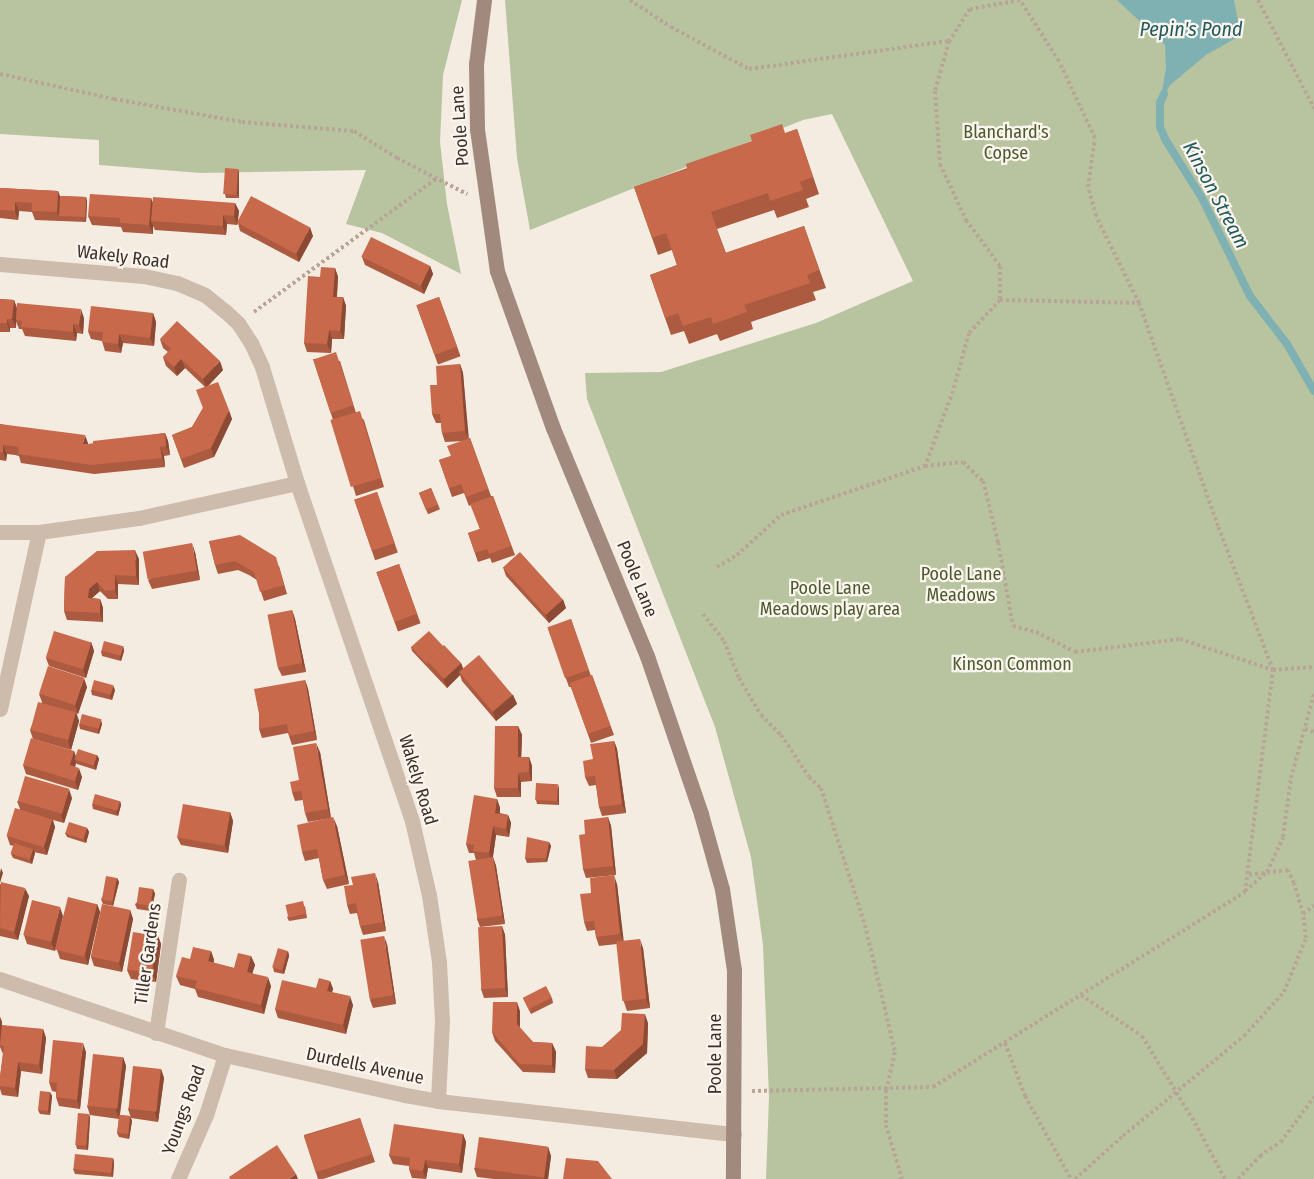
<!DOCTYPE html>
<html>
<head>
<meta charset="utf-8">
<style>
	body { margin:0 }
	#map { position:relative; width:1314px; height:1179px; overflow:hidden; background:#f4ebe1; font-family:"Fira Sans Condensed",sans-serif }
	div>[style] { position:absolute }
	.green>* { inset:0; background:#b8c4a0 }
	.water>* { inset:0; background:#7fb0b2 }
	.stream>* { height:8px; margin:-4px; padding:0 4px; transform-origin:4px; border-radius:4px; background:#7fb0b2 }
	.path>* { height:4px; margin-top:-2px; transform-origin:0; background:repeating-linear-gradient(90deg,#b9a596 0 3px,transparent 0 6px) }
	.street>* { height:15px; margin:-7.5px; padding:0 7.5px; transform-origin:7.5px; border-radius:7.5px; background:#cdbbac }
	.secondary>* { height:15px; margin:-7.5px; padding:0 7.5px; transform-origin:7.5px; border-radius:7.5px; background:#a18a7d }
	.wall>* { inset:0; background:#ac5a40; transform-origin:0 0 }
	.shaded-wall>* { inset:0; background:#8c4a34 }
	.building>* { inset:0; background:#c8694b; transform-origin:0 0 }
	span { translate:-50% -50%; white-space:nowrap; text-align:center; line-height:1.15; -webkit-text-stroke:4.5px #fbf5ee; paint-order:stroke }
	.street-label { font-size:18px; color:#3b302b }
	.park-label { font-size:18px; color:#4a5a2e }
	.water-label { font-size:20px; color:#1f5a5e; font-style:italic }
</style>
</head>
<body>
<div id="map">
	<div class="green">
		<i style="clip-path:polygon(0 0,462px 0,443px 75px,440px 142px,447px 204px,461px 274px,382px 233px,346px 224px,366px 170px,201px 173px,99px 165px,99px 140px,0 134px)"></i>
		<i style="clip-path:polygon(505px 0,1314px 0,1314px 1179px,766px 1179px,769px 1097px,763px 945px,751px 857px,715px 727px,587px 399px,585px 373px,661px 372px,816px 323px,913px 281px,832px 114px,803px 120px,530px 230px,517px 158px)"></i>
	</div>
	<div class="water">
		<i style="clip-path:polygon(1117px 0,1234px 0,1239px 26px,1236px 38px,1206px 55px,1170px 85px,1160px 103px,1166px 68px,1165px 45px)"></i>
	</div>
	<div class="stream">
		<i style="left:1164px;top:94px;width:10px;rotate:114deg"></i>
		<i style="left:1160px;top:103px;width:24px;rotate:90deg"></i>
		<i style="left:1160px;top:127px;width:13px;rotate:67deg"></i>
		<i style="left:1165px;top:139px;width:70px;rotate:57.9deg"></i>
		<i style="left:1202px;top:198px;width:109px;rotate:63.9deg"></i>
		<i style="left:1250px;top:296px;width:61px;rotate:52.4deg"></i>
		<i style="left:1287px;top:344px;width:54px;rotate:60.1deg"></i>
	</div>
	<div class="path">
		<i style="left:630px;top:0;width:49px;rotate:33.4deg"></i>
		<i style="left:671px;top:27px;width:89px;rotate:28.3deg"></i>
		<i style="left:749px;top:69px;width:202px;rotate:-8deg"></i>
		<i style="left:1020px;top:0;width:51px;rotate:169.8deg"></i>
		<i style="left:970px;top:9px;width:38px;rotate:123deg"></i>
		<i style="left:949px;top:41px;width:52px;rotate:105.6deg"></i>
		<i style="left:935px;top:91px;width:73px;rotate:86.1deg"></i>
		<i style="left:940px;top:164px;width:62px;rotate:65.1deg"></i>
		<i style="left:966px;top:220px;width:57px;rotate:53.5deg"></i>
		<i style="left:1000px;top:266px;width:34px;rotate:90deg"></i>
		<i style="left:1000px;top:300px;width:45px;rotate:133.2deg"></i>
		<i style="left:969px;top:333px;width:60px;rotate:105.4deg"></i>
		<i style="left:953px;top:391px;width:80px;rotate:110.5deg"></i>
		<i style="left:925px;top:466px;width:38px;rotate:-6deg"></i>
		<i style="left:963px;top:462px;width:28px;rotate:44deg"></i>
		<i style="left:983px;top:481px;width:63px;rotate:76.2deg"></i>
		<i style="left:998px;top:542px;width:85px;rotate:79.9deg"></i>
		<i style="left:1013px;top:626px;width:24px;rotate:15deg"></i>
		<i style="left:1036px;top:632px;width:44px;rotate:27.1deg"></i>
		<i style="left:1075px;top:652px;width:106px;rotate:-7.1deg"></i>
		<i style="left:1180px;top:639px;width:98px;rotate:18.4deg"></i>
		<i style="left:1273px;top:670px;width:41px;rotate:-4.2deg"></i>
		<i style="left:1258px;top:0;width:122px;rotate:62.6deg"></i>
		<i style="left:0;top:74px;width:117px;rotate:12.4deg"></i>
		<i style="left:114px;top:99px;width:130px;rotate:10.2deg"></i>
		<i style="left:242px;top:122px;width:112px;rotate:4.6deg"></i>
		<i style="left:354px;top:131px;width:51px;rotate:32.1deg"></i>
		<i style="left:397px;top:158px;width:79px;rotate:27.2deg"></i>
		<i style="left:1000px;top:300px;width:139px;rotate:1.2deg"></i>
		<i style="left:1139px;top:303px;width:97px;rotate:-116.3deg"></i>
		<i style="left:1096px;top:216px;width:30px;rotate:-105deg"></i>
		<i style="left:1088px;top:187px;width:49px;rotate:-81.9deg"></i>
		<i style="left:1095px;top:138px;width:85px;rotate:-115.1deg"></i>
		<i style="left:1059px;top:61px;width:72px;rotate:-122.6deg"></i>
		<i style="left:254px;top:312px;width:225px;rotate:-36.2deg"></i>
		<i style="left:717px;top:567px;width:23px;rotate:-31deg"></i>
		<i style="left:737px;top:555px;width:59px;rotate:-42.3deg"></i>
		<i style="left:781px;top:515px;width:152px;rotate:-18.8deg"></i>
		<i style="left:703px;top:614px;width:34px;rotate:52deg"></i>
		<i style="left:724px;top:641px;width:40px;rotate:68deg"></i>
		<i style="left:739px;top:678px;width:43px;rotate:59.3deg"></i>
		<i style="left:761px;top:715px;width:28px;rotate:45deg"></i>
		<i style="left:781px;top:735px;width:50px;rotate:56.3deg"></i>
		<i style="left:809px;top:777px;width:16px;rotate:43deg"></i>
		<i style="left:821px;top:788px;width:144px;rotate:72.2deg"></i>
		<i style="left:865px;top:925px;width:130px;rotate:76.7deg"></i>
		<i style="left:895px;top:1052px;width:39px;rotate:103deg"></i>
		<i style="left:886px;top:1090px;width:35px;rotate:90deg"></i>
		<i style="left:886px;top:1125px;width:56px;rotate:73.5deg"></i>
		<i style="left:1305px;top:729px;width:9px;rotate:18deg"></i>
		<i style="left:1245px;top:891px;width:29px;rotate:-41deg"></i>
		<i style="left:1267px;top:872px;width:38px;rotate:-65deg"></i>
		<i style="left:1283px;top:837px;width:60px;rotate:-82.3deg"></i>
		<i style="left:1291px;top:778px;width:87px;rotate:-74.7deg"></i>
		<i style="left:1303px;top:914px;width:14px;rotate:-39deg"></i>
		<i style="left:1081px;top:995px;width:73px;rotate:33.9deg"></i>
		<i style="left:1142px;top:1036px;width:102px;rotate:58.7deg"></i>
		<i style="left:1195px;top:1123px;width:64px;rotate:61.8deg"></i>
		<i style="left:1005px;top:1043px;width:57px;rotate:69.3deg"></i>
		<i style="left:1025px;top:1096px;width:95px;rotate:61deg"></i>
		<i style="left:752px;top:1091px;width:181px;rotate:-1.3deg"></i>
		<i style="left:933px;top:1087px;width:368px;rotate:-32deg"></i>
		<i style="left:1245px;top:892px;width:224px;rotate:-82.8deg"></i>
		<i style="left:1273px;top:670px;width:154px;rotate:-110.9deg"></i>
		<i style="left:1218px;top:526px;width:237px;rotate:-109.5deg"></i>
		<i style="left:1075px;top:1179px;width:64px;rotate:-41.9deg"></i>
		<i style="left:1123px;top:1136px;width:157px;rotate:-39.6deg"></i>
		<i style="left:1244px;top:1036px;width:59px;rotate:-47.7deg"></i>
		<i style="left:1284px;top:992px;width:58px;rotate:-67.8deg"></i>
		<i style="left:1306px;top:938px;width:24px;rotate:-97deg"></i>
		<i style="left:1303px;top:914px;width:32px;rotate:-106deg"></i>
		<i style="left:1294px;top:883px;width:14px;rotate:-115deg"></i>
		<i style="left:1288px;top:870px;width:41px;rotate:173deg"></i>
		<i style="left:1238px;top:1179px;width:32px;rotate:-46deg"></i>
		<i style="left:1260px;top:1156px;width:25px;rotate:-34deg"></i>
		<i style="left:1281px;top:1142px;width:56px;rotate:-53.7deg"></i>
	</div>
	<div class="street">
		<i style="left:0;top:264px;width:144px;rotate:4.8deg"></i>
		<i style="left:144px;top:276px;width:34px;rotate:12deg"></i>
		<i style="left:177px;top:283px;width:30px;rotate:23deg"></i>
		<i style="left:205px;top:295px;width:26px;rotate:39deg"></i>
		<i style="left:225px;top:311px;width:18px;rotate:43deg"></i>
		<i style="left:238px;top:323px;width:24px;rotate:57deg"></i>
		<i style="left:251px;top:343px;width:26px;rotate:65deg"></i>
		<i style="left:262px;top:367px;width:121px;rotate:73.2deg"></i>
		<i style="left:297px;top:483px;width:357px;rotate:71.2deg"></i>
		<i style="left:412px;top:821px;width:76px;rotate:77.1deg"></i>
		<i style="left:429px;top:895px;width:68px;rotate:81.5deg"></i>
		<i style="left:439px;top:962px;width:59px;rotate:87.1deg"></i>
		<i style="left:442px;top:1021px;width:80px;rotate:92.9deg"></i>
		<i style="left:0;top:532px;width:39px"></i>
		<i style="left:39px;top:532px;width:101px;rotate:-8deg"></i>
		<i style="left:139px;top:518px;width:162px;rotate:-12.5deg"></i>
		<i style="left:0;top:709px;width:181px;rotate:-77.6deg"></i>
		<i style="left:0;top:979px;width:237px;rotate:18.7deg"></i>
		<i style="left:225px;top:1055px;width:184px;rotate:12.5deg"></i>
		<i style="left:405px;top:1095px;width:34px;rotate:10deg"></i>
		<i style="left:438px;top:1101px;width:298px;rotate:6.4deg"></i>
		<i style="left:156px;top:1033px;width:155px;rotate:-81.5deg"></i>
		<i style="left:178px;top:1179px;width:70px;rotate:-66.4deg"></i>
		<i style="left:206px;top:1115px;width:63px;rotate:-72.4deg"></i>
	</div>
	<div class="secondary">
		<i style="left:484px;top:0;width:64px;rotate:97.1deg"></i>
		<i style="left:476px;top:64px;width:65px;rotate:89.1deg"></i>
		<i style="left:477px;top:129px;width:143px;rotate:82deg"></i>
		<i style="left:497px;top:271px;width:167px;rotate:70.4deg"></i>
		<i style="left:553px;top:428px;width:247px;rotate:67.6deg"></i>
		<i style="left:647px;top:656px;width:167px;rotate:71.1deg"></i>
		<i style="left:701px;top:814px;width:78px;rotate:74.4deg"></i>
		<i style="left:722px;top:889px;width:82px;rotate:81.6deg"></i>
		<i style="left:734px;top:970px;width:209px;rotate:90.3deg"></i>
	</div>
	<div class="wall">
		<i style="clip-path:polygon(797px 129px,819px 194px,806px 199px,809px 207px,777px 218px,774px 210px,717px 229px,726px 253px,804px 226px,826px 288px,813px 292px,816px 300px,751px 322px,753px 329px,720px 341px,717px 334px,689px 344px,684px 331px,671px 335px,650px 275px,677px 265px,672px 250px,658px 255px,634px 187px)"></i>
		<i style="clip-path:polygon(238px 169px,239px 173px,239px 198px,226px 198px,225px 194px)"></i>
		<i style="clip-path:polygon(0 188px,58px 191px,60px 196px,86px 197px,87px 201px,86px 222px,35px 220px,32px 212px,19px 211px,18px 220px,0 218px)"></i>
		<i style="clip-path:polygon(151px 198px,153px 203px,235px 203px,239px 211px,238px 220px,313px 236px,299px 262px,240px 231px,238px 223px,237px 225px,227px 224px,226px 235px,155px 230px,153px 226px,153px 234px,123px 232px,121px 227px,92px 225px,88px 216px)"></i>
		<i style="clip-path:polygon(362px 257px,430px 266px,433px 274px,424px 294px,365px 265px)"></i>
		<i style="clip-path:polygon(335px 268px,338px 277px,337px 297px,343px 297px,346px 306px,344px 339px,332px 339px,331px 353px,307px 352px,304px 343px,320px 277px)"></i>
		<i style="left:439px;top:297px;width:63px;height:24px;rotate:70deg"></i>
		<i style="clip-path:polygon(0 299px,14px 300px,17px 308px,84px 318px,83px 334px,77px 333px,76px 341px,25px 336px,22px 329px,19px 329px,16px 321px,16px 328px,10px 328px,10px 332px,0 332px)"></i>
		<i style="clip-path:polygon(153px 313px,156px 322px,154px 346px,123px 343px,121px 353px,105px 351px,102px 341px,91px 339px,88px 331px)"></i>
		<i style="clip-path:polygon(160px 339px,223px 370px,208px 386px,232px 419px,214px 457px,184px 468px,172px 435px,192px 427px,203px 408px,205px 387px,185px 368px,177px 376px,166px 366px,163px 357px,168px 352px,163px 348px)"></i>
		<i style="clip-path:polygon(313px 359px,340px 361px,356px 413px,364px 420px,384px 487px,356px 496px,333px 420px)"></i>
		<i style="clip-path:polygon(460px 364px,463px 373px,468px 439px,470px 438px,491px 496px,493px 496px,515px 555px,492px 563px,490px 558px,478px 562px,468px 533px,480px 529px,471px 505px,469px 506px,464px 493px,452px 497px,439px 460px,451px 456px,464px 441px,445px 442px,442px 433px,441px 423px,436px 423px,432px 414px,437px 385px)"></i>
		<i style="clip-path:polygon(0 424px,88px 443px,88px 444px,165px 433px,168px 441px,170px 455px,164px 456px,165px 467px,94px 474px,21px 463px,19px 456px,15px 455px,7px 454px,6px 461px,0 460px)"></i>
		<i style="left:431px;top:488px;width:23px;height:13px;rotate:67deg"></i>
		<i style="left:377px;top:492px;width:64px;height:24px;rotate:71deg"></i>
		<i style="clip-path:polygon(209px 541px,279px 566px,287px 594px,264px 601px,257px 580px,249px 575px,238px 570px,218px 574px,215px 565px)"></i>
		<i style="clip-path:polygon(195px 552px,200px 580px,152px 589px,148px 580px)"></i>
		<i style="clip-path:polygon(139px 559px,139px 585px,118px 584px,118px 599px,108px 599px,100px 591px,92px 598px,100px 599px,103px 608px,103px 622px,67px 620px,64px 611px,65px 577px)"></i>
		<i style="left:399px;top:564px;width:63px;height:24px;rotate:70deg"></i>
		<i style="clip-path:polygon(503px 567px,566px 608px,549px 623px,506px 576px)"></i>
		<i style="clip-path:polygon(292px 610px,295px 619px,306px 672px,282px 676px,278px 668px)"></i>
		<i style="clip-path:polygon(571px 619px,591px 676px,592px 675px,614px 735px,591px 743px,571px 687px,569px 687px,548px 628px)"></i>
		<i style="clip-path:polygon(91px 642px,94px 651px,86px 678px,49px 666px,46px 658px)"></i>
		<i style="clip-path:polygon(123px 646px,124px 651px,121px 661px,102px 656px,101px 651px)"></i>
		<i style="clip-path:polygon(443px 646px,461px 663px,463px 669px,513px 695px,517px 704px,496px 721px,462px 681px,460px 675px,447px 688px,412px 651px,411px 647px)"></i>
		<i style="clip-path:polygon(305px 680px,308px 689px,317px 740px,292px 745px,288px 733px,262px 738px,259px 729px)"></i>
		<i style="clip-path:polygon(87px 687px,78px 714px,76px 713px,79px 721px,71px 750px,33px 739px,30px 730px,42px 702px,39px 694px)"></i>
		<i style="clip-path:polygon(91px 690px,115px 690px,112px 700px,92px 695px)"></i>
		<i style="clip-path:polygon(79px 724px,102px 724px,99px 734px,80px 729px)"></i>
		<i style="clip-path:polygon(518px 726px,522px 735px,521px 757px,529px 757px,532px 766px,532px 781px,521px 782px,521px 797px,497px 797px,494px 788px)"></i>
		<i style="clip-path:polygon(614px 741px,617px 749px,626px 813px,602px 816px,599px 807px,596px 785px,589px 786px,585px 777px,593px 759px)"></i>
		<i style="clip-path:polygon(74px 751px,76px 757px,97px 755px,99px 759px,96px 770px,77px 764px,76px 763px,75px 767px,82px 777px,78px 790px,26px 774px,23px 765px)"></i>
		<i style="clip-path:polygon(320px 752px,331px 818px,308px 822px,305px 813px,303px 800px,295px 801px,292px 792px,299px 780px)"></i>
		<i style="clip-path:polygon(559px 788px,559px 805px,537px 804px,536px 800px)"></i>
		<i style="clip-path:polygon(72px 798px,64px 823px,53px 820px,55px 827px,47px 855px,34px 852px,35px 853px,32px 864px,13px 858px,11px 854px,14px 846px,10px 845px,7px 836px,20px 809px,17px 801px)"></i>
		<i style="clip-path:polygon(497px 799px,500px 808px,500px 813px,508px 815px,511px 823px,509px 837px,496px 835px,493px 857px,496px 866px,505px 924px,480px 927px,477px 919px,476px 860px,474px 853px,469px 853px,466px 844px)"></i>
		<i style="clip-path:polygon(120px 801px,121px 805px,118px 816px,93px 809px,92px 804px)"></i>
		<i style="clip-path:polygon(230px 812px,233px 821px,228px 853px,181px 845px,177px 837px)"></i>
		<i style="clip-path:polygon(608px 817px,611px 826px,616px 875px,586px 878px,583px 869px,585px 834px)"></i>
		<i style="clip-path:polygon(337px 826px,349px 884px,327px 889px,323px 880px,319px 858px,305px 861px,302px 852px)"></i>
		<i style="clip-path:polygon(87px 828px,89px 832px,86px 843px,67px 837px,65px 833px)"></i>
		<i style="clip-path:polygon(549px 842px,551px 846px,547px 862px,527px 863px,525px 858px)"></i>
		<i style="clip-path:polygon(117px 878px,119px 882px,113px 906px,103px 904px,101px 899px)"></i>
		<i style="clip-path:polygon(378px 882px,386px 931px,363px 935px,360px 926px,357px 913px,350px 914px,347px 905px)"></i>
		<i style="clip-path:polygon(0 884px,29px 896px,18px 940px,0 936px)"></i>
		<i style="clip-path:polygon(617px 884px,623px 941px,643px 948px,650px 1008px,627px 1011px,624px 1002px,617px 944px,599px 946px,596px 937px,595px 930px,587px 931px,584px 922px,591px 893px)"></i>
		<i style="clip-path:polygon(153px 889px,155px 894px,151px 911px,137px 909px,135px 904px)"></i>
		<i style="clip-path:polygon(97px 904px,100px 912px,88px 965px,60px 959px,57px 950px)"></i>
		<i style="clip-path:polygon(305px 906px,307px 918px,289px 921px,287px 917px)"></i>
		<i style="clip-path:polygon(130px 910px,133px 919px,122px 972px,94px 966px,91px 957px)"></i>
		<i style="clip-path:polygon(63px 916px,55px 951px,27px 944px,24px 935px)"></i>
		<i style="clip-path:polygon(502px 926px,505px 935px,508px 997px,484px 998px,481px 989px)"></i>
		<i style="clip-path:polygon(158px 936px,161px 944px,156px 982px,131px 979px,127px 970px)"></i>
		<i style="clip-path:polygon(387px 944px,396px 1004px,373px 1008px,370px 1000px)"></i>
		<i style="clip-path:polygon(211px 951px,214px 960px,214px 963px,234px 968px,251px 956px,255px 965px,252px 973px,271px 986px,264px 1014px,198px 997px,195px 989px,180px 985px,176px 976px,190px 959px)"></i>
		<i style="clip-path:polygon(288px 951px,289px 956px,284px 974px,274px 972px,273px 967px)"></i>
		<i style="clip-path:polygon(330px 981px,333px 989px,332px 992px,353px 1005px,346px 1034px,278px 1018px,275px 1009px)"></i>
		<i style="clip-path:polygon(523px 998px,552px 998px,553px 1003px,531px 1014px)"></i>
		<i style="clip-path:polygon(520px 1011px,520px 1028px,533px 1042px,552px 1043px,556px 1052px,555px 1073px,523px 1072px,495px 1041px,492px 1032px)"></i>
		<i style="clip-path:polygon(0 1017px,2px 1022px,2px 1027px,43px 1029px,46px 1038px,42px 1074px,21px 1071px,18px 1097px,2px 1095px,0 1089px,0 1077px,3px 1054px,0 1047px,0 1052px)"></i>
		<i style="clip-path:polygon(648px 1023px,647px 1053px,617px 1079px,588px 1078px,585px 1069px,602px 1047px)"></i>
		<i style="clip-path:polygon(86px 1052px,80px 1109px,59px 1106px,56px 1097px,56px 1092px,52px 1091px,49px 1082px)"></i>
		<i style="clip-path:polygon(123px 1057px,126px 1066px,120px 1115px,130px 1116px,132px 1121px,129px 1139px,119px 1137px,117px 1133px,119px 1119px,90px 1115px,87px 1106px)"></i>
		<i style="clip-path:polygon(161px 1069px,164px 1078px,158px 1122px,131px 1118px,128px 1109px)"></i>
		<i style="clip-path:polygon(50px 1092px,52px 1096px,50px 1115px,40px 1114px,38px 1110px)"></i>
		<i style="clip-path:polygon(89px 1114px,90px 1118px,88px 1150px,77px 1149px,76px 1145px)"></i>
		<i style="clip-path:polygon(360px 1118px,375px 1162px,323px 1179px,318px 1179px,304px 1135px)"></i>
		<i style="clip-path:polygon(463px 1134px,466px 1142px,462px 1173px,428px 1168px,426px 1179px,412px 1178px,409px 1169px,409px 1166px,393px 1164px,389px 1155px)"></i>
		<i style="clip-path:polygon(548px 1147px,551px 1156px,548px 1179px,494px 1179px,477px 1177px,474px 1168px)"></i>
		<i style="clip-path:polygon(113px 1158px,114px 1162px,113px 1177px,75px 1174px,73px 1169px)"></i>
	</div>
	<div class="shaded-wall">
		<i style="clip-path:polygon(238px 169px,239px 173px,239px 198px,237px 194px)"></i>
		<i style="clip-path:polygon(58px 191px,61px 200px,58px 216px,57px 212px)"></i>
		<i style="clip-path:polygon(86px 197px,87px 201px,86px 222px,85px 217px)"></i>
		<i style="clip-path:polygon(151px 198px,154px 207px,151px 221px,153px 225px,153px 234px,149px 225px)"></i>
		<i style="clip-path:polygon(15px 202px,19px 211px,18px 220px,15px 211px)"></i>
		<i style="clip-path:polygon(235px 203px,239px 211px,237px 225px,234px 216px)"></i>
		<i style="clip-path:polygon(223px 215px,227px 224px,226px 235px,223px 226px)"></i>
		<i style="clip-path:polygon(310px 227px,313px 236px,299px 262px,296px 253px)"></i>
		<i style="clip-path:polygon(430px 266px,433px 274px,424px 294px,421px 285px)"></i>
		<i style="clip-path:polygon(335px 268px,338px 277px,336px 306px,333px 297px)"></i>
		<i style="clip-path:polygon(343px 297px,346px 306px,344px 339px,340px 331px)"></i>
		<i style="clip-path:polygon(14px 300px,17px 309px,16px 328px,12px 319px)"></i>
		<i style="clip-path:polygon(81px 309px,84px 318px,83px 334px,79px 325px)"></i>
		<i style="clip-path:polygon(153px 313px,156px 322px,154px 346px,150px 338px)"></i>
		<i style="clip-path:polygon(7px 319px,10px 328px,10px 332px,7px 323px)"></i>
		<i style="clip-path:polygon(73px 324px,77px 333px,76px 341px,73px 332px)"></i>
		<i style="clip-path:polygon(329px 330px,332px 339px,331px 353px,327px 344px)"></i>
		<i style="clip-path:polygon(119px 334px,123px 343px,121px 353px,118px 344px)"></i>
		<i style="clip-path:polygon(181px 359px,185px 368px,177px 376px,174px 367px)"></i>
		<i style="clip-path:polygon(220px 361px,223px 370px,206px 388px,203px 379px)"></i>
		<i style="clip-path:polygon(460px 364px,463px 373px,469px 440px,465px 431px)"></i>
		<i style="clip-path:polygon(229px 410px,232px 419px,214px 457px,211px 448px)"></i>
		<i style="clip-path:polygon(165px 433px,168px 441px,170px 455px,166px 446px)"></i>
		<i style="clip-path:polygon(85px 435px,88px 443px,86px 453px,83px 444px)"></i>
		<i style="clip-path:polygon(3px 445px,7px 454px,6px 461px,3px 452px)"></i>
		<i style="clip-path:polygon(160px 447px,164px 456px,165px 467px,162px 458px)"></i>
		<i style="clip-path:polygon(192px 543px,195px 552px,200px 580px,197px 571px)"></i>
		<i style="clip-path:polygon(135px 550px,139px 559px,139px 585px,136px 576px)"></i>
		<i style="clip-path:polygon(115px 575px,118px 584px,118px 599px,115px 590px)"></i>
		<i style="clip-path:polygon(97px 582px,100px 591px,92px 598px,92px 607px,88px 598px,89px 589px)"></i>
		<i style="clip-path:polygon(100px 599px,103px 608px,103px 622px,100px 613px)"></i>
		<i style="clip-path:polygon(563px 599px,566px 608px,549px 623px,545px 614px)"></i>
		<i style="clip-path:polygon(292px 610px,295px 619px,306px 672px,302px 663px)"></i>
		<i style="clip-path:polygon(91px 642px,94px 651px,86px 678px,83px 669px)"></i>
		<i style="clip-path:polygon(123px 646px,124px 651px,121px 661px,120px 657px)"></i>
		<i style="clip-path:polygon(461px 663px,464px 671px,459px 672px,460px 675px,447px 688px,443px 679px)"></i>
		<i style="clip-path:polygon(84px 678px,87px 687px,78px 714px,75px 705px)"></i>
		<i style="clip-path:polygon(305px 680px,308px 689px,317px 740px,314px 731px)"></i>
		<i style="clip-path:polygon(113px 685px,115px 690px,112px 700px,110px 696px)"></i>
		<i style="clip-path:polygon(513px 695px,517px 704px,496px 721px,493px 712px)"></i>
		<i style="clip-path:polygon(76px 712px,79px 721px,71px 750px,68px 741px)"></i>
		<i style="clip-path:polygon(101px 719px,102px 724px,99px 734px,98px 730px)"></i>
		<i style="clip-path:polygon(518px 726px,522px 735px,521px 765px,518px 757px)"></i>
		<i style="clip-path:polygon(614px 741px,617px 749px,626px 813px,622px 804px)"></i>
		<i style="clip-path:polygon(316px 743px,320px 752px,331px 818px,328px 809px)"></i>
		<i style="clip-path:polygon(74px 751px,77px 760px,75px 760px,76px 763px,73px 774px,70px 765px)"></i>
		<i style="clip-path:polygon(97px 755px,99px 759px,96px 770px,94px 765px)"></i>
		<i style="clip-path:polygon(529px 757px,532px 766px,532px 781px,529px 772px)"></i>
		<i style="clip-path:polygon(79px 768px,82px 777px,78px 790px,75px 781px)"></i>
		<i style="clip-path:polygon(518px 773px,521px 782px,521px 797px,518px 788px)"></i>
		<i style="clip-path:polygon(558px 784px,559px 788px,559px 805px,557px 800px)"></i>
		<i style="clip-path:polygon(69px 789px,72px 798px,64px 823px,61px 815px)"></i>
		<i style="clip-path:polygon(497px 799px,500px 808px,498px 822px,495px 813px)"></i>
		<i style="clip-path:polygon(120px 801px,121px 805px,118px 816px,116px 812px)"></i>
		<i style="clip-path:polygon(230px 812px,233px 821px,228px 853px,224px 844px)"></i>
		<i style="clip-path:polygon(508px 815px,511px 823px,509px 837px,506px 829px)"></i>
		<i style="clip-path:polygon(333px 817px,337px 826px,349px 884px,345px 875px)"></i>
		<i style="clip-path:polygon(608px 817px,611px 826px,616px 875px,613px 866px)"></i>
		<i style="clip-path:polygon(52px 819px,55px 827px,47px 855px,44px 846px)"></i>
		<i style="clip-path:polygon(493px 826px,496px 835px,492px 862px,489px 853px)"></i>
		<i style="clip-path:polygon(87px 828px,89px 832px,86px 843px,84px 838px)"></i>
		<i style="clip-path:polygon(549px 842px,551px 846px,547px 862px,546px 858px)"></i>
		<i style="clip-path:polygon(33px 849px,35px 853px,32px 864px,30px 859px)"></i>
		<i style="clip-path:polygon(493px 857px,496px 866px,505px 924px,502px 915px)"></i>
		<i style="clip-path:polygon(1px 868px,3px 873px,0 883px,0 873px)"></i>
		<i style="clip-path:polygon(375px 873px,378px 882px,386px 931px,383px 922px)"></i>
		<i style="clip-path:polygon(614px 875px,617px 884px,624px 943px,620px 934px)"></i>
		<i style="clip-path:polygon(117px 878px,119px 882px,113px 906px,112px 902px)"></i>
		<i style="clip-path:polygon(25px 888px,29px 896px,18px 940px,14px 932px)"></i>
		<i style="clip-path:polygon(153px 889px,155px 894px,151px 911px,150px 907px)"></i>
		<i style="clip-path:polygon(97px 904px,100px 912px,88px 965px,85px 956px)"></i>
		<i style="clip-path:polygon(60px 907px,63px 916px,55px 951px,51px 942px)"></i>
		<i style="clip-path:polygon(130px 910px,133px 919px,122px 972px,119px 963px)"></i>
		<i style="clip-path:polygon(502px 926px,505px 935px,508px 997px,505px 988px)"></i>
		<i style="clip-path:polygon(158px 936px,161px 944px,156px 982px,152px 974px)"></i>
		<i style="clip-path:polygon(384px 936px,387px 944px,396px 1004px,393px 995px)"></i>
		<i style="clip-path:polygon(640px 939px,643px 948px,650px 1008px,646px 999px)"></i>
		<i style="clip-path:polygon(211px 951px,214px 960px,211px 970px,208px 961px)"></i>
		<i style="clip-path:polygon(288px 951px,289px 956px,284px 974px,283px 970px)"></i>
		<i style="clip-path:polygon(251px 956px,255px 965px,250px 981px,247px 972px)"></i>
		<i style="clip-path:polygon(268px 977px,271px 986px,264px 1014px,261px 1005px)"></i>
		<i style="clip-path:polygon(330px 981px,333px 989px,330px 999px,327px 991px)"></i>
		<i style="clip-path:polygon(350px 996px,353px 1005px,346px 1034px,343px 1025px)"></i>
		<i style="clip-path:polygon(517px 1002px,520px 1011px,520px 1033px,517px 1024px)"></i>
		<i style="clip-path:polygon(645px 1014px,648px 1023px,647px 1053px,617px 1079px,614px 1070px)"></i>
		<i style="clip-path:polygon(0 1017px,2px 1022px,0 1045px)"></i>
		<i style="clip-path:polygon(43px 1029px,46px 1038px,42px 1074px,39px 1065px)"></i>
		<i style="clip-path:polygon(83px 1043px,86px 1052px,80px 1109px,77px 1100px)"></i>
		<i style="clip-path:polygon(552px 1043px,556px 1052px,555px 1073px,552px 1065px)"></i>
		<i style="clip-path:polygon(123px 1057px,126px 1066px,119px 1119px,116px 1110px)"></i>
		<i style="clip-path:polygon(18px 1062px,21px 1071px,18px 1097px,15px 1088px)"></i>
		<i style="clip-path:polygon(161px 1069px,164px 1078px,158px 1122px,155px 1113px)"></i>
		<i style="clip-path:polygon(50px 1092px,52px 1096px,50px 1115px,48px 1111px)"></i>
		<i style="clip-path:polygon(89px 1114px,90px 1118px,88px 1150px,86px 1146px)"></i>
		<i style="clip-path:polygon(130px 1116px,132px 1121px,129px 1139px,128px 1134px)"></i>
		<i style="clip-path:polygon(463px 1134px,466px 1142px,462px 1173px,459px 1164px)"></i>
		<i style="clip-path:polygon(548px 1147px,551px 1156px,548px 1179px,544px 1179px)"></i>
		<i style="clip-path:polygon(113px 1158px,114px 1162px,113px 1177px,111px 1173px)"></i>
		<i style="clip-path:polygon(425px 1160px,428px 1168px,426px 1179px,423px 1171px)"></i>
		<i style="clip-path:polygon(296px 1174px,298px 1179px,289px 1179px)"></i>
	</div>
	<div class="building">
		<i style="clip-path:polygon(782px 124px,785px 133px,797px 129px,813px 177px,800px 182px,803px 190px,770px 201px,768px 193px,711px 212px,725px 253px,804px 226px,819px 270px,807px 275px,810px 283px,744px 305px,747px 312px,713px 324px,711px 317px,683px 326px,678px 313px,665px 318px,650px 275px,677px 265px,666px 233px,652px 238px,634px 187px,687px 169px,686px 164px,752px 141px,750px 135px)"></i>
		<i style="left:225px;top:168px;width:13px;height:26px;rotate:4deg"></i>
		<i style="clip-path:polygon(0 188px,58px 191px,57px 212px,32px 211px,32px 203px,15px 202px,15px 211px,0 210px)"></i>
		<i style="clip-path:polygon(90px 194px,151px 198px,149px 225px,120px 223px,120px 218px,88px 216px)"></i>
		<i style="left:60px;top:196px;width:26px;height:20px;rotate:2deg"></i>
		<i style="left:251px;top:196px;width:67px;height:30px;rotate:28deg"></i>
		<i style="clip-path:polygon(153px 197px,235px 203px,234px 216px,223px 215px,223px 226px,151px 221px)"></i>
		<i style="left:371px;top:237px;width:66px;height:22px;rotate:26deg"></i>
		<i style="clip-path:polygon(321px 267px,335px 268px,333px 297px,343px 297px,340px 331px,329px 330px,327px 344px,304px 343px,308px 276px,320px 277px)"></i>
		<i style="left:439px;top:297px;width:53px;height:24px;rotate:70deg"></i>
		<i style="clip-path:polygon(0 299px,14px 300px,12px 319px,7px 319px,7px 323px,0 323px)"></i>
		<i style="clip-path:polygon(17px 303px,81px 309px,79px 325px,73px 324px,73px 332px,21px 327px,22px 321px,16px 320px)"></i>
		<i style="clip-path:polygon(91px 306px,153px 313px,150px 338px,119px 334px,118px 344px,102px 342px,103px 332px,88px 331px)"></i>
		<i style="clip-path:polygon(177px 321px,220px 361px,203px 379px,181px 359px,174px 367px,163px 357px,171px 349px,160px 339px)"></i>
		<i style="left:336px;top:352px;width:56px;height:24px;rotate:72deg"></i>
		<i style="clip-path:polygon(460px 364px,465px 431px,442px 433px,440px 414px,432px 414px,430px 385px,437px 385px,436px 366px)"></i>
		<i style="clip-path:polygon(218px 382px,229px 410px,211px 448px,181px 459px,172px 435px,192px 427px,203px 408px,196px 390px)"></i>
		<i style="left:360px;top:411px;width:70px;height:31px;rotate:73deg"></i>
		<i style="clip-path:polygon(0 424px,85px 435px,83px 444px,93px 444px,93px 441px,165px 433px,166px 446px,160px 447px,162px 458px,91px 465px,18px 454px,19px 447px,12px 446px,3px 445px,3px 452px,0 452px)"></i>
		<i style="clip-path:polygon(470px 438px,488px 489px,466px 497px,461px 484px,449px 488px,439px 460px,451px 456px,447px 446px)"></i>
		<i style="left:431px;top:488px;width:18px;height:13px;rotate:68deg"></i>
		<i style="left:377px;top:492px;width:54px;height:24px;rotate:71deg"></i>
		<i style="clip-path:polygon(493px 496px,511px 546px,489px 554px,487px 549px,475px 553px,468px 533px,480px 529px,470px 504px)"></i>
		<i style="clip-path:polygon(240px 535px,276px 557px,284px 585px,260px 592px,254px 572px,245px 567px,235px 561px,215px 565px,209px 541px)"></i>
		<i style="left:192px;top:543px;width:28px;height:50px;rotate:80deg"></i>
		<i style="clip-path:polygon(135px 550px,136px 576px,115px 575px,115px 590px,105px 591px,97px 582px,89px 589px,88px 598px,100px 599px,100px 613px,64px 611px,65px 577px,97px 551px)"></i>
		<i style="left:520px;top:552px;width:64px;height:23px;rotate:48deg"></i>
		<i style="left:399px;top:564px;width:53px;height:24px;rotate:70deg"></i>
		<i style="left:292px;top:610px;width:54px;height:25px;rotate:79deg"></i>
		<i style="left:571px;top:619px;width:54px;height:25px;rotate:71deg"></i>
		<i style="left:54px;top:631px;width:39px;height:28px;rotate:17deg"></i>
		<i style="clip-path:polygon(429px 631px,443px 646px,427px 661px,428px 665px,411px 647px)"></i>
		<i style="left:104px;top:641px;width:20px;height:10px;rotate:15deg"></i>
		<i style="left:444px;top:645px;width:25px;height:23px;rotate:47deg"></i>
		<i style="left:479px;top:655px;width:52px;height:26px;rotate:50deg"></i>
		<i style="left:48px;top:666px;width:38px;height:29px;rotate:18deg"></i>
		<i style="left:592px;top:675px;width:54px;height:24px;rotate:70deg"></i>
		<i style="left:94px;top:680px;width:20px;height:10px;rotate:15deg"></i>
		<i style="clip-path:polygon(305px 680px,314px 731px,289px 736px,287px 724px,259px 729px,259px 714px,254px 689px)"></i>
		<i style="left:38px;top:702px;width:39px;height:29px;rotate:15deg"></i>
		<i style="left:82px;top:714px;width:20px;height:10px;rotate:15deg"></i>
		<i style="clip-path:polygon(495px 726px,518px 726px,518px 757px,529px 757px,529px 772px,518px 773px,518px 788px,494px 788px)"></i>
		<i style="clip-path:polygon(31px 738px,74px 751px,70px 765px,79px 768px,75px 781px,23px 765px)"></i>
		<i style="clip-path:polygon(614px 741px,622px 804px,599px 807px,595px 776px,585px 777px,583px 761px,593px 759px,590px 744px)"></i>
		<i style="clip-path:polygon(316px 743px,328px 809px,305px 813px,301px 791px,292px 792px,290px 782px,299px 780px,293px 747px)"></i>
		<i style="left:78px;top:749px;width:20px;height:11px;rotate:18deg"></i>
		<i style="left:25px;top:776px;width:46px;height:26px;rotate:16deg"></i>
		<i style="left:536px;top:783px;width:22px;height:17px;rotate:3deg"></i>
		<i style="left:95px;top:794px;width:26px;height:10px;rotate:16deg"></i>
		<i style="clip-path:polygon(474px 795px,497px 799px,495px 813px,508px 815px,506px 829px,493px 826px,489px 853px,473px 851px,474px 845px,466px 844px)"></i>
		<i style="left:183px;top:804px;width:48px;height:34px;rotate:10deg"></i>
		<i style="left:15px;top:808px;width:39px;height:29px;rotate:17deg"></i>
		<i style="clip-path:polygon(333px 817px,345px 875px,323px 880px,317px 849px,302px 852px,297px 825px)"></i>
		<i style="clip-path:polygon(608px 817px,613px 866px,583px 869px,579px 835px,585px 834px,584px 820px)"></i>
		<i style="left:69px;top:822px;width:19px;height:12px;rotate:18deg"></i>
		<i style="clip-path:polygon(527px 837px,549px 842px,546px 858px,525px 858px)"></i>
		<i style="left:14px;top:843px;width:20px;height:11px;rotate:18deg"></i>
		<i style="left:493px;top:857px;width:59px;height:25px;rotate:81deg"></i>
		<i style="clip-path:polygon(375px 873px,383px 922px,360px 926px,356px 903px,347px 905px,344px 886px,353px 885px,351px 877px)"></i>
		<i style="clip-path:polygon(614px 875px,620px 934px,596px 937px,594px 921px,584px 922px,580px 894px,591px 893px,590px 878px)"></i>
		<i style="left:106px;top:876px;width:11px;height:24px;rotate:10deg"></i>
		<i style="clip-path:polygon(1px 882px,25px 888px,14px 932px,0 928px)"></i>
		<i style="left:139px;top:887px;width:14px;height:17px;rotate:8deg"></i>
		<i style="left:68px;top:897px;width:30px;height:54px;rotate:14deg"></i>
		<i style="left:32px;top:900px;width:29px;height:36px;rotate:14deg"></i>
		<i style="left:303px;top:901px;width:13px;height:18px;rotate:77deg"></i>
		<i style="left:102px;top:904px;width:29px;height:54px;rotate:12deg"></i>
		<i style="left:502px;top:926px;width:62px;height:24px;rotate:87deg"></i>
		<i style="left:133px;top:932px;width:25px;height:38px;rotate:9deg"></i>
		<i style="left:384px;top:936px;width:60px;height:24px;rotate:81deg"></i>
		<i style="left:640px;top:939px;width:60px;height:24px;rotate:84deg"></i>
		<i style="clip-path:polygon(193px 947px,211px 951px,208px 961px,234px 968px,238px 953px,251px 956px,247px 972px,268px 977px,261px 1005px,195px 988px,197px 981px,176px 976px,182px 957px,190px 959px)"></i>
		<i style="left:278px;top:948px;width:10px;height:20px;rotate:17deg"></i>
		<i style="clip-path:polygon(319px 978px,330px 981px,327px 991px,350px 996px,343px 1025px,275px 1009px,282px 980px,316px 988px)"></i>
		<i style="left:546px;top:986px;width:13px;height:26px;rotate:63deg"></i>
		<i style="clip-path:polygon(493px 1002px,517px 1002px,517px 1024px,533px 1042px,552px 1043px,552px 1065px,520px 1064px,492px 1032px)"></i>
		<i style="clip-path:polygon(622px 1013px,645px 1014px,643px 1044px,614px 1070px,585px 1069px,586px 1046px,602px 1047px,611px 1039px,621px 1030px)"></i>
		<i style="clip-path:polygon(2px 1025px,43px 1029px,39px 1065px,18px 1062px,15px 1088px,0 1086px,0 1077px,4px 1046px,0 1045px)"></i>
		<i style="clip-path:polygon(53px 1040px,83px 1043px,77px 1100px,56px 1097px,57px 1083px,49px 1082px)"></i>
		<i style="left:93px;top:1054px;width:30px;height:52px;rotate:6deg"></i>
		<i style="left:133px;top:1066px;width:28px;height:43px;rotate:6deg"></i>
		<i style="left:40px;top:1091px;width:10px;height:19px;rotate:6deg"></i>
		<i style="left:78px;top:1113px;width:11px;height:32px;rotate:5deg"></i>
		<i style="left:119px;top:1115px;width:11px;height:18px;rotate:5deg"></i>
		<i style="left:360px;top:1118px;width:38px;height:59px;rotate:72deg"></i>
		<i style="clip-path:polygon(394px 1124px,463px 1134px,459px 1164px,425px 1160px,423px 1171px,409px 1169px,410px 1158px,389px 1155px)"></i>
		<i style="left:479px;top:1137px;width:70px;height:31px;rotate:8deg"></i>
		<i style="clip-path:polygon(277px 1145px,296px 1174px,289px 1179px,230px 1179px,229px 1177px)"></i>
		<i style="left:75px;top:1154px;width:38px;height:15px;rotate:6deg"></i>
		<i style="clip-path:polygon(566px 1158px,598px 1161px,612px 1179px,563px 1179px)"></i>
	</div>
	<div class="street-label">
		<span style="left:460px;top:126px;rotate:-94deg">Poole Lane</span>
		<span style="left:123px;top:257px;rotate:7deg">Wakely Road</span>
		<span style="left:637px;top:579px;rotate:68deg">Poole Lane</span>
		<span style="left:418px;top:780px;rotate:73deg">Wakely Road</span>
		<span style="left:148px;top:954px;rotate:-82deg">Tiller Gardens</span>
		<span style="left:715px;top:1054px;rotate:-90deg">Poole Lane</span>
		<span style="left:365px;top:1066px;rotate:12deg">Durdells Avenue</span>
		<span style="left:184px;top:1110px;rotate:-70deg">Youngs Road</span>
	</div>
	<div class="park-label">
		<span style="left:1006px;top:143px">Blanchard's<br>Copse</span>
		<span style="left:961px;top:585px">Poole Lane<br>Meadows</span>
		<span style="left:830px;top:599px">Poole Lane<br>Meadows play area</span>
		<span style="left:1012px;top:664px">Kinson Common</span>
	</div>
	<div class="water-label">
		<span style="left:1191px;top:29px">Pepin's Pond</span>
		<span style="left:1216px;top:195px;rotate:62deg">Kinson Stream</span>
	</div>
</div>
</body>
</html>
